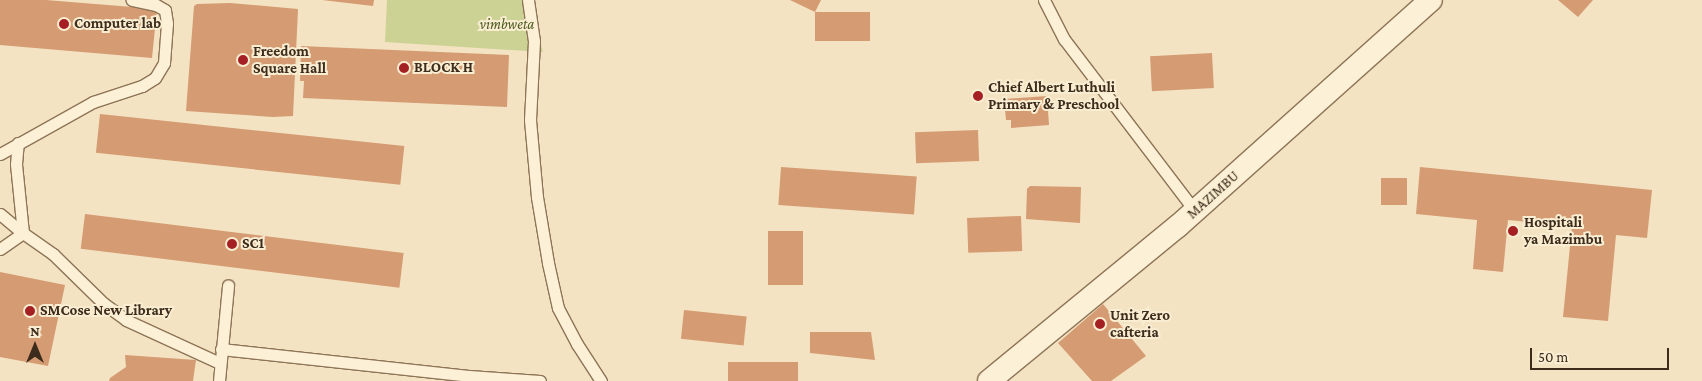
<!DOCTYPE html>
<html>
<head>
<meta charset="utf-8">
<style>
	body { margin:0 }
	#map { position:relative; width:1702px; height:381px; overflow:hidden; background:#f3e3c2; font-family:"Crimson Pro",serif }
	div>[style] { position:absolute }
	.green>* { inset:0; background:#cbd294 }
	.building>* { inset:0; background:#d59b73; transform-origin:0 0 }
	.roads { filter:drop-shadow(1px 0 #8e7457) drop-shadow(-1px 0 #8e7457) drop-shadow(0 1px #8e7457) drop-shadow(0 -1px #8e7457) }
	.service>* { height:11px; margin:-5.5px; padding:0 5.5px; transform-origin:5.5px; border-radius:5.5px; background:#fcf0d6 }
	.minor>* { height:22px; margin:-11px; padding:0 11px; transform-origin:11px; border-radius:11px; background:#fcf0d6 }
	.dots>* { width:14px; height:14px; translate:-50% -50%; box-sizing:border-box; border:2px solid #f9edd2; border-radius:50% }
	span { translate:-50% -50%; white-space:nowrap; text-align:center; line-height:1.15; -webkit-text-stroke:4px #f9edd2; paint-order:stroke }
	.poi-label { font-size:15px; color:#3d2c1c; font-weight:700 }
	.left { translate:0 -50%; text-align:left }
	.park-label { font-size:15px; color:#4d5b21; font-style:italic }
	.street-label { font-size:15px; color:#3d2c1c }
	.north { position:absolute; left:10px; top:321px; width:50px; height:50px; -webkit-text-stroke:4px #f9edd2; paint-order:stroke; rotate:0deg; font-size:14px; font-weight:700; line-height:20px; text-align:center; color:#3d2c1c }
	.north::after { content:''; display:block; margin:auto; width:18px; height:22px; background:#3d2c1c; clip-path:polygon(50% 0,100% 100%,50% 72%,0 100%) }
	.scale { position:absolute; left:1530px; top:348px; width:139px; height:22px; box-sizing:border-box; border:2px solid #3d2c1c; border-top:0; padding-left:6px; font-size:15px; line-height:18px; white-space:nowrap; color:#3d2c1c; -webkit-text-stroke:4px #f9edd2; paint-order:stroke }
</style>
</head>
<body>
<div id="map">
	<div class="green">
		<i style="clip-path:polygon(387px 0,528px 0,543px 52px,385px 42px)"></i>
	</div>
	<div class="building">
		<i style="clip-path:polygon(0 0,46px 0,157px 9px,152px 58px,0 45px)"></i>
		<i style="clip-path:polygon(322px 0,374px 0,373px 6px)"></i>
		<i style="clip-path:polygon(790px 0,821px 0,815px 12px)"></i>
		<i style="clip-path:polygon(1558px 0,1593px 0,1578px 17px)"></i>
		<i style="clip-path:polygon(230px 3px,298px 9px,293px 116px,273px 117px,186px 111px,194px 6px,197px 4px)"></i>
		<i style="left:815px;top:12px;width:55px;height:29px"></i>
		<i style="clip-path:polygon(301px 46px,509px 55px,507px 107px,303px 98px,304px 81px,300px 81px)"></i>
		<i style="left:1212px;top:53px;width:35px;height:62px;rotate:87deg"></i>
		<i style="clip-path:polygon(1047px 96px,1049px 125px,1011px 128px,1011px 120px,1006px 120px,1004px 99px)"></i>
		<i style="left:100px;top:114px;width:306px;height:39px;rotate:6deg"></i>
		<i style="left:978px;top:130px;width:31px;height:63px;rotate:88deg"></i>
		<i style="left:781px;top:167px;width:136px;height:38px;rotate:4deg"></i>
		<i style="clip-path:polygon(1420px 167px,1652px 190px,1647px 238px,1616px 235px,1608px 321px,1563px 317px,1572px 226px,1508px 220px,1503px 272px,1473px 269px,1477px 220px,1416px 214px)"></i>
		<i style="left:1381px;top:178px;width:26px;height:27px"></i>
		<i style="clip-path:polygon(1030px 186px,1081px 187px,1080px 223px,1026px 219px,1027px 189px)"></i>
		<i style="left:85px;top:214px;width:321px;height:35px;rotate:7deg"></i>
		<i style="left:1021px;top:216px;width:35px;height:54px;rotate:88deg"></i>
		<i style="left:768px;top:231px;width:35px;height:54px"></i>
		<i style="clip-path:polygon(0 272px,65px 285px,48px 366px,0 357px)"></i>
		<i style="clip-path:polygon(1103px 304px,1146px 356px,1111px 381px,1092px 381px,1058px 343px)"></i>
		<i style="left:684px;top:310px;width:63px;height:29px;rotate:6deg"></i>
		<i style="clip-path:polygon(810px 332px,871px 332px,875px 360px,810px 353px)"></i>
		<i style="clip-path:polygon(125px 355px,196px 360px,193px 381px,109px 381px,110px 378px,126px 367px)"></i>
		<i style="left:728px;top:362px;width:70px;height:19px"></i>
	</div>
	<div class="roads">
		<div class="service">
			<i style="left:528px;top:0;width:41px;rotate:81.7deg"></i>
			<i style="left:534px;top:41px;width:79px;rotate:92.9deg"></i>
			<i style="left:530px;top:120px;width:77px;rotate:84.8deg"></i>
			<i style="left:537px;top:197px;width:67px;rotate:80.5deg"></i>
			<i style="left:548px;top:263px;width:46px;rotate:77.5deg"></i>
			<i style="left:558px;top:308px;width:41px;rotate:62.2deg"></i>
			<i style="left:577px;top:344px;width:44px;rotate:57deg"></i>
			<i style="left:1044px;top:0;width:44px;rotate:62.9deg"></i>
			<i style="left:1064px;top:39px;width:216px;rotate:52.7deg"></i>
			<i style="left:0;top:154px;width:107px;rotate:-29.2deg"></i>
			<i style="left:93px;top:102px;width:52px;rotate:-18.1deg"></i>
			<i style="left:142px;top:86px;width:15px;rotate:-32deg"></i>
			<i style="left:155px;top:78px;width:17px;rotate:-59deg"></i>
			<i style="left:164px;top:63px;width:40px;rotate:-85.7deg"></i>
			<i style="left:167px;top:23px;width:13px;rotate:-99deg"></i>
			<i style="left:165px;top:10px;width:10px;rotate:-151deg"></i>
			<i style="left:156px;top:5px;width:25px;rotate:-168deg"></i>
			<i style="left:0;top:214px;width:30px;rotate:40deg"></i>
			<i style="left:23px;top:233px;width:37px;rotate:35deg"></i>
			<i style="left:53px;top:254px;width:70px;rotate:44.4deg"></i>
			<i style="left:103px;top:303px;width:29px;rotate:36deg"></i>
			<i style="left:126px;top:320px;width:103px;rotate:24.6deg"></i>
			<i style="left:0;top:249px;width:28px;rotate:-35deg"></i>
			<i style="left:23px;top:233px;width:69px;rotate:-95.8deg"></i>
			<i style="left:16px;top:164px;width:21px;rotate:-85deg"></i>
			<i style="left:221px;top:349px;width:249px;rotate:6.2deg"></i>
			<i style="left:469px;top:376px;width:71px;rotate:4deg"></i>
			<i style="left:219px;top:381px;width:96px;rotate:-84.6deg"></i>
		</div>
		<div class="minor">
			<i style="left:989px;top:381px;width:244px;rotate:-39.4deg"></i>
			<i style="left:1178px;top:226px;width:339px;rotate:-41.8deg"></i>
		</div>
	</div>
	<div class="dots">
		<i style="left:64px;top:24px;background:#a42022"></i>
		<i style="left:243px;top:60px;background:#a42022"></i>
		<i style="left:404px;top:68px;background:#a42022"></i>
		<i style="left:978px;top:96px;background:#a42022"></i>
		<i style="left:1513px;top:231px;background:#a42022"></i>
		<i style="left:232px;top:244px;background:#a42022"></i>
		<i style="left:30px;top:311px;background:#a42022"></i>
		<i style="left:1100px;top:324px;background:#a42022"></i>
	</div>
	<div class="poi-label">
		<span class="left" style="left:74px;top:24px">Computer lab</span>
		<span class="left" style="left:253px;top:60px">Freedom<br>Square Hall</span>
		<span class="left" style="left:414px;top:68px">BLOCK H</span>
		<span class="left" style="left:988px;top:96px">Chief Albert Luthuli<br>Primary &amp; Preschool</span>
		<span class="left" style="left:1524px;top:231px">Hospitali<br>ya Mazimbu</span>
		<span class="left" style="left:242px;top:244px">SC1</span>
		<span class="left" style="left:40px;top:311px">SMCose New Library</span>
		<span class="left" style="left:1110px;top:324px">Unit Zero<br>cafteria</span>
	</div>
	<div class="park-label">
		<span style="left:507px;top:25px">vimbweta</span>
	</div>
	<div class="street-label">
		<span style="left:1213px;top:195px;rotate:-42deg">MAZIMBU</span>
	</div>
	<div class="north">N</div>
	<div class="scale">50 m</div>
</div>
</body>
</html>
